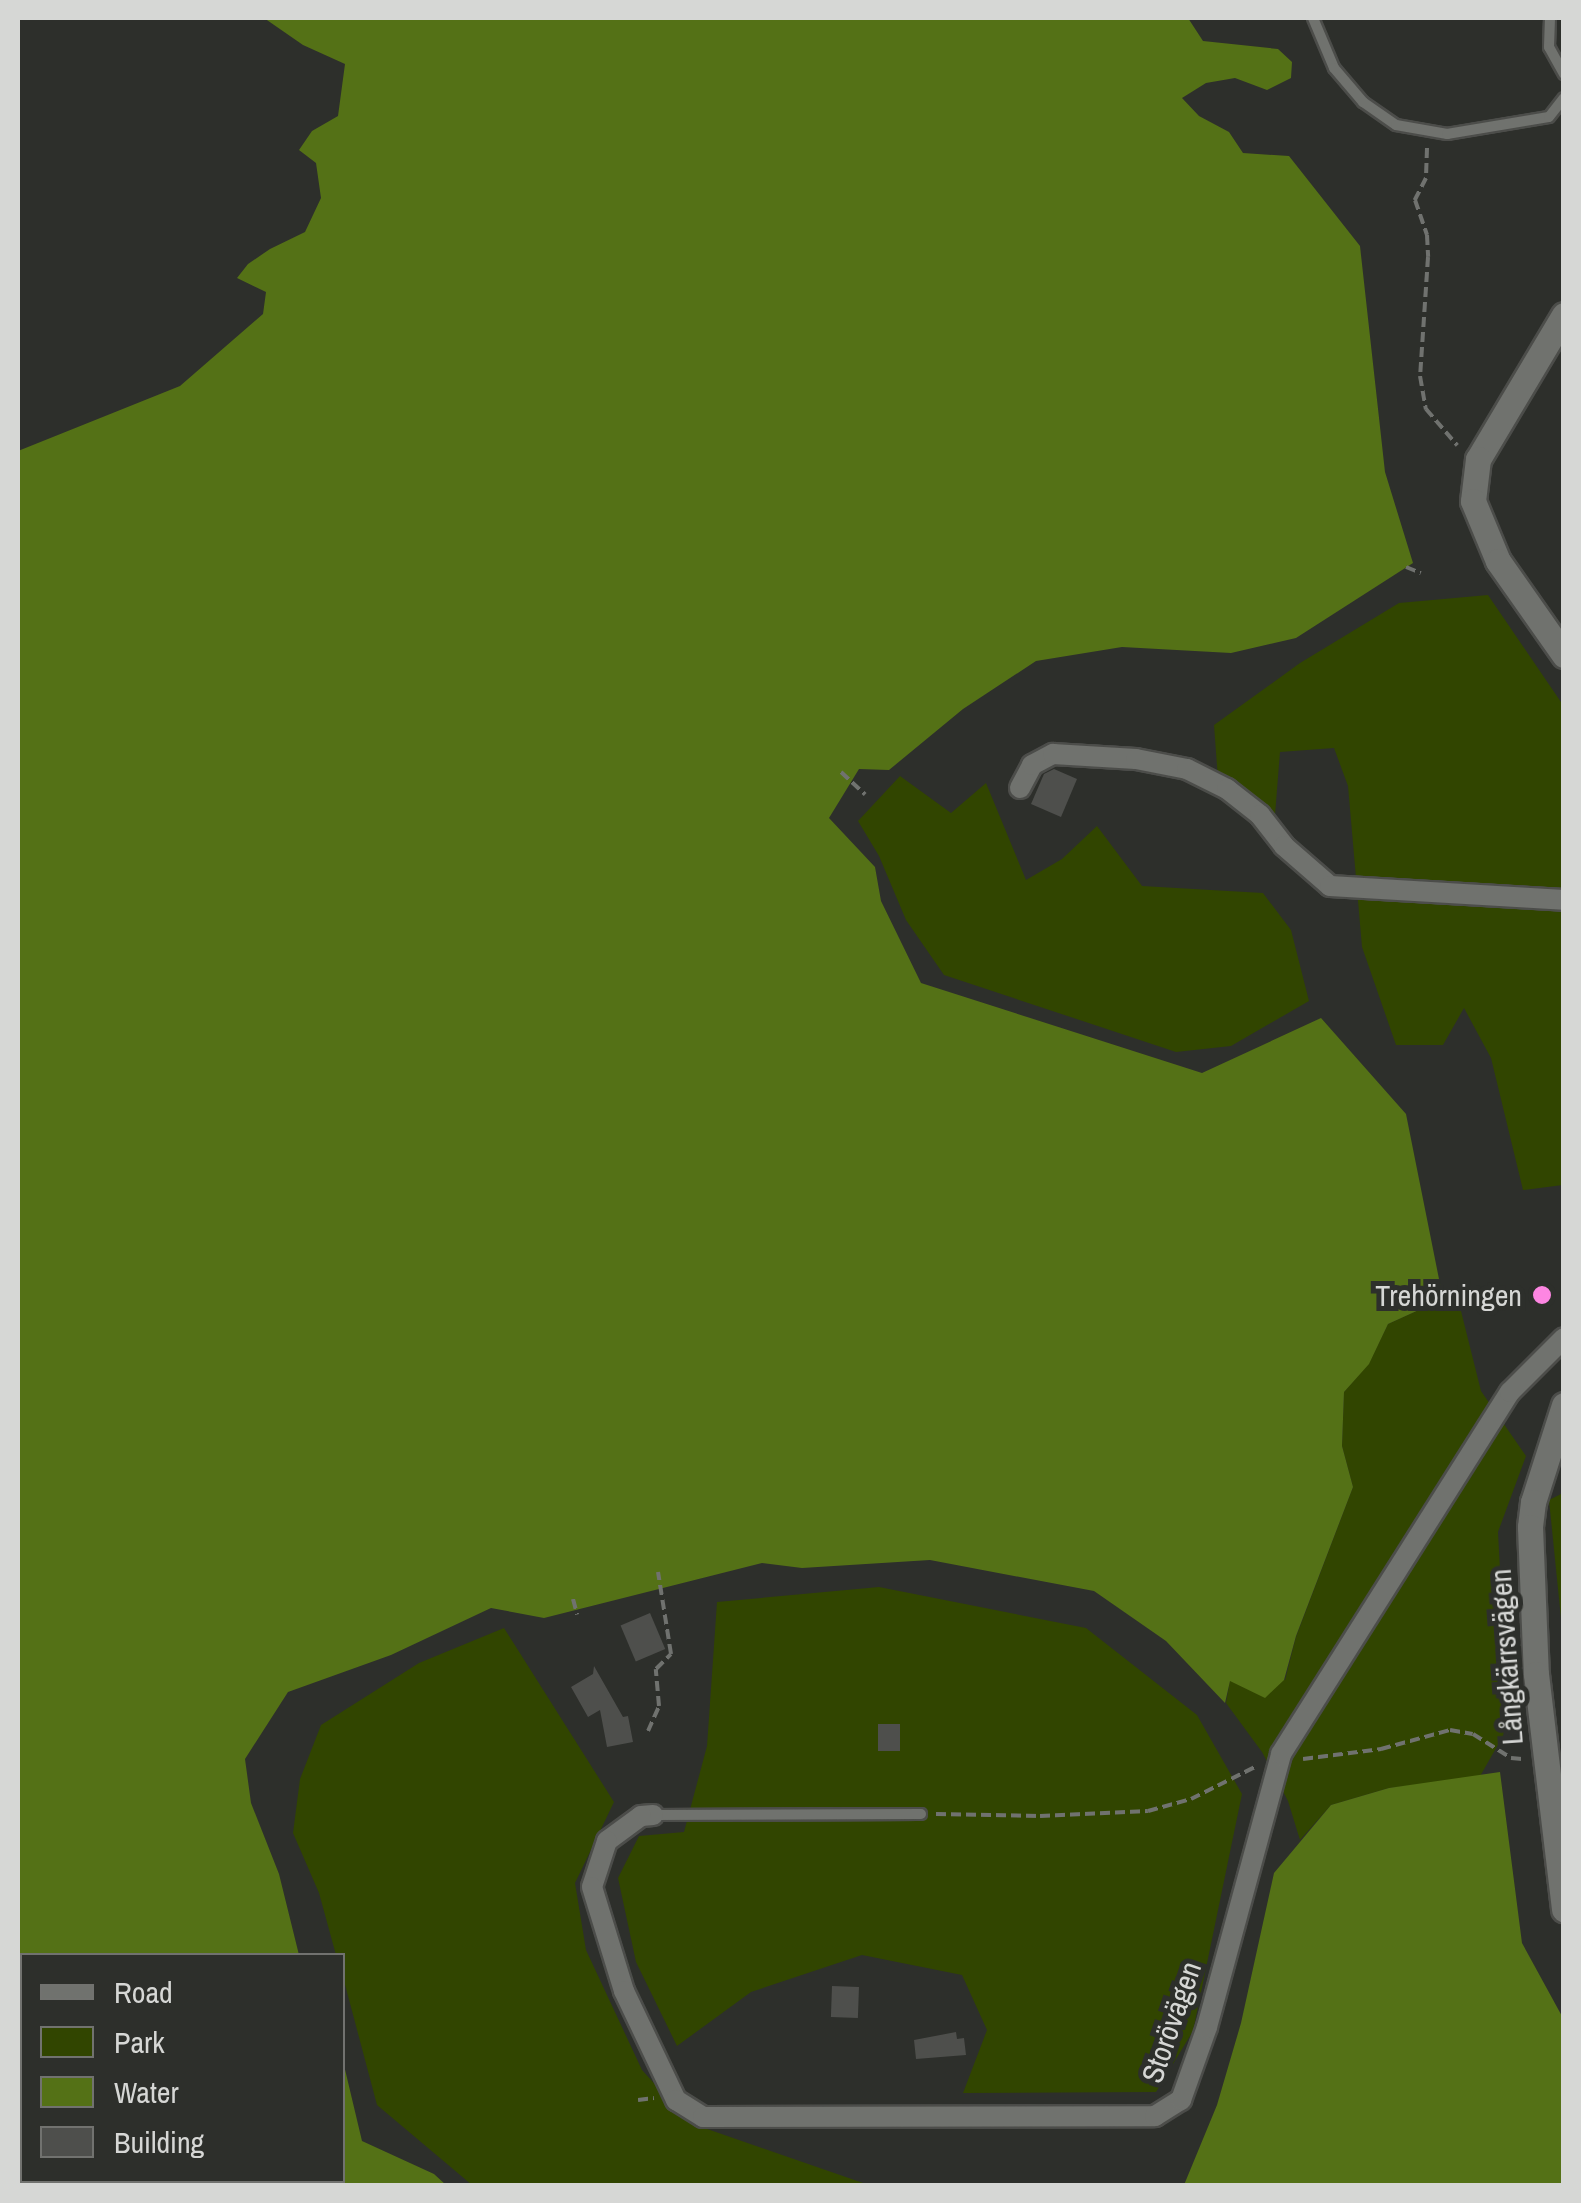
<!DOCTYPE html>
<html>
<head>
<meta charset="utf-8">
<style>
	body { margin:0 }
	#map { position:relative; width:1581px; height:2203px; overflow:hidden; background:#2d2f2b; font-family:"Archivo Narrow",sans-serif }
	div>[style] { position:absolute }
	.green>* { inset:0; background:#314500 }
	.water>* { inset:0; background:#547116 }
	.building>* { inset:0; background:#4e4f4c; transform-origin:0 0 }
	.path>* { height:4px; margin-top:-2px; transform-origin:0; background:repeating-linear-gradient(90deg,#70726f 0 10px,transparent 0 15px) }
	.roads { filter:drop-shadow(2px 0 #4c4d4a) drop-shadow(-2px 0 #4c4d4a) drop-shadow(0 2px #4c4d4a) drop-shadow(0 -2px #4c4d4a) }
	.lane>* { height:10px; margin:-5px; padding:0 5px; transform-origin:5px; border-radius:5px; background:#70726e }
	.street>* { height:20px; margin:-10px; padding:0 10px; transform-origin:10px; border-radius:10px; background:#70726e }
	.secondary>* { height:25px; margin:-12.5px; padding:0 12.5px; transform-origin:12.5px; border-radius:12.5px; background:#70726e }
	.dots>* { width:28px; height:28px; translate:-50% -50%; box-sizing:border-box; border:5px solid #2d2f2b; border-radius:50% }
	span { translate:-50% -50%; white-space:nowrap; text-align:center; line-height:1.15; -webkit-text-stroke:10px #2d2f2b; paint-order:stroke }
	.poi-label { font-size:30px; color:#d6d7d5 }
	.right { translate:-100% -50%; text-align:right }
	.street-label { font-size:30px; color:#d6d7d5 }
	.frame { position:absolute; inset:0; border:20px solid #d6d7d5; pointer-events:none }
	.legend { position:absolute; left:20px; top:1953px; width:325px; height:230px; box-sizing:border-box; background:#2d2f2b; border:2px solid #71726f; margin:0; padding:12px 18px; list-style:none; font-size:30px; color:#d6d7d5 }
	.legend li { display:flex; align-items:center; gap:20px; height:50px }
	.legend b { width:50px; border:2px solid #71726f }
</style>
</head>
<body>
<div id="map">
	<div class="green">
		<i style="clip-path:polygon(1488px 595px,1563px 705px,1563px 1185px,1523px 1190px,1491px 1058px,1464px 1008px,1443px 1045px,1396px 1045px,1362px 947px,1348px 786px,1334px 748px,1280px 752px,1275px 815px,1218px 779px,1214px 725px,1300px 663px,1399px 603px)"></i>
		<i style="clip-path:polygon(900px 776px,951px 813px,986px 783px,1026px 880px,1062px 859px,1097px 826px,1142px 886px,1263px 893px,1291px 930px,1309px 1001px,1231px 1046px,1176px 1052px,944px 975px,906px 920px,879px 856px,858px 821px)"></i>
		<i style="clip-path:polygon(1443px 1299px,1461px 1311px,1481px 1391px,1526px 1456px,1498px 1532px,1502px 1607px,1517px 1661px,1503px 1736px,1479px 1778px,1389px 1788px,1331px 1805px,1300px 1840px,1288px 1801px,1262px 1752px,1226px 1703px,1230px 1680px,1285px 1680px,1296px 1637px,1353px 1487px,1342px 1446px,1344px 1392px,1369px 1363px,1388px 1324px)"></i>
		<i style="clip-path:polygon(1563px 1493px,1563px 1638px,1549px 1500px)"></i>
		<i style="clip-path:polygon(879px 1587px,1086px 1628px,1197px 1715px,1242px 1794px,1193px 2031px,1156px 2092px,963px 2093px,987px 2030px,962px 1975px,862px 1955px,751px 1992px,677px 2046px,636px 1962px,618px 1878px,639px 1836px,684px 1832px,707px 1746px,717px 1602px)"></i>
		<i style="clip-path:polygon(504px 1628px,614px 1802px,575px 1883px,586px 1950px,642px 2070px,690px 2123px,869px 2185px,472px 2185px,377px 2105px,343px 1977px,342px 1956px,336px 1955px,319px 1893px,293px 1833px,300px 1779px,321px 1725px,419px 1663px)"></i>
	</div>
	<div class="water">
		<i style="clip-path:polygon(264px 18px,1188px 18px,1203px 41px,1278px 49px,1292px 62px,1291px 78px,1267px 90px,1235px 78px,1206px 83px,1182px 98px,1199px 116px,1229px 132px,1243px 153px,1289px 156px,1360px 246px,1385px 472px,1413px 563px,1296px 638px,1231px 653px,1122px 647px,1036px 661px,963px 709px,889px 770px,859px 769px,829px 818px,875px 867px,881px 901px,921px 983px,1202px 1073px,1321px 1018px,1406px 1114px,1443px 1299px,1388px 1324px,1369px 1364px,1344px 1392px,1342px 1446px,1353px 1487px,1296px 1636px,1284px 1680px,1265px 1698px,1230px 1681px,1225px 1703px,1166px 1641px,1094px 1591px,930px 1560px,802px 1568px,762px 1563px,544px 1618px,491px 1608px,391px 1655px,288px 1692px,245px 1759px,251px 1803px,279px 1874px,299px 1955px,22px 1956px,22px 2180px,342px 2180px,343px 2061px,362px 2141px,434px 2174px,446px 2185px,18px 2185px,18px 451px,180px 386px,263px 314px,266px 292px,237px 278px,248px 264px,270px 249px,305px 232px,321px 198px,316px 163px,299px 150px,312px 131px,338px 116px,345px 64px,303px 45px)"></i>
		<i style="clip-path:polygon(1500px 1772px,1522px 1943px,1563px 2018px,1563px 2185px,1184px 2185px,1217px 2105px,1241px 2023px,1274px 1873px,1331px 1805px,1389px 1788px)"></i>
	</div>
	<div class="building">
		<i style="clip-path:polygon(1054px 769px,1077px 779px,1061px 817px,1031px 804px,1044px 774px)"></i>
		<i style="left:650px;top:1613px;width:39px;height:32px;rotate:67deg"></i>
		<i style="clip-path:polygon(594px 1666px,623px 1717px,628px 1716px,633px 1742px,607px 1747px,600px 1710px,588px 1717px,571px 1687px,593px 1674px)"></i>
		<i style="left:878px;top:1724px;width:22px;height:27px"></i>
		<i style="left:832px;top:1986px;width:27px;height:31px;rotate:2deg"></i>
		<i style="clip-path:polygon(956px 2032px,957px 2039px,964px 2038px,966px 2055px,916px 2059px,914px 2040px)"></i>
	</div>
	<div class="path">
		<i style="left:1427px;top:148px;width:30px;rotate:92deg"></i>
		<i style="left:1426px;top:178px;width:25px;rotate:117deg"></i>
		<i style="left:1415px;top:200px;width:37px;rotate:71deg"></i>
		<i style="left:1427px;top:235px;width:22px;rotate:87deg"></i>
		<i style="left:1428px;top:257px;width:119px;rotate:93.8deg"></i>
		<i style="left:1420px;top:376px;width:34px;rotate:80deg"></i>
		<i style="left:1426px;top:409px;width:48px;rotate:49.3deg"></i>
		<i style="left:1406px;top:567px;width:16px;rotate:22deg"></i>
		<i style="left:841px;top:772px;width:33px;rotate:43deg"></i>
		<i style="left:573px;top:1599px;width:16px;rotate:75deg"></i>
		<i style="left:648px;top:1731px;width:27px;rotate:-66deg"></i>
		<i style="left:659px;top:1706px;width:37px;rotate:-95deg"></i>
		<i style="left:656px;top:1669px;width:21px;rotate:-45deg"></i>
		<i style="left:671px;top:1654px;width:83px;rotate:-99deg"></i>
		<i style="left:1303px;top:1759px;width:79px;rotate:-7.3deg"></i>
		<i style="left:1381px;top:1749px;width:72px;rotate:-15.4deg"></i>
		<i style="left:1450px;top:1730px;width:23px;rotate:10deg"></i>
		<i style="left:1473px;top:1734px;width:45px;rotate:32.3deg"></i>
		<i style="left:1511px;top:1758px;width:11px;rotate:5deg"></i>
		<i style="left:936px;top:1814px;width:104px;rotate:1.1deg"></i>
		<i style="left:1040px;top:1816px;width:108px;rotate:-2.7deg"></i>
		<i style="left:1148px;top:1811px;width:45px;rotate:-15.6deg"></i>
		<i style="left:1191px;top:1799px;width:74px;rotate:-26.6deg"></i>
		<i style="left:638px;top:2100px;width:16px;rotate:-7deg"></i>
	</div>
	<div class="roads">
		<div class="lane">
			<i style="left:1313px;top:18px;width:54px;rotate:67.2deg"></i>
			<i style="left:1334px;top:68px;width:45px;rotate:49.5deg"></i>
			<i style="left:1363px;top:102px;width:40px;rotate:34.9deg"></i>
			<i style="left:1396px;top:125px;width:52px;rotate:10deg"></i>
			<i style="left:1447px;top:134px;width:103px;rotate:-9.5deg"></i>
			<i style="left:1549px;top:117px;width:24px;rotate:-52deg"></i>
			<i style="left:1550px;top:18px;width:29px;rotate:92deg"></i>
			<i style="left:1549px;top:47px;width:31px;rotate:61deg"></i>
			<i style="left:654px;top:1815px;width:267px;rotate:-0.2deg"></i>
		</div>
		<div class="street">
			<i style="left:1020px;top:788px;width:26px;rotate:-62deg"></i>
			<i style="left:1032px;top:765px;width:24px;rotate:-28deg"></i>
			<i style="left:1053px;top:754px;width:83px;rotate:3.4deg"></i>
			<i style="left:1136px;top:759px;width:52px;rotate:11.1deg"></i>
			<i style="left:1187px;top:769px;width:45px;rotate:26.6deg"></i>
			<i style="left:1227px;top:789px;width:42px;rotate:38.2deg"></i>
			<i style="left:1260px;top:815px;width:39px;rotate:52deg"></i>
			<i style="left:1284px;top:846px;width:61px;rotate:41deg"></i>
			<i style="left:1330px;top:886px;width:234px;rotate:3.4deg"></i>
			<i style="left:653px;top:1815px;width:12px;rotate:175deg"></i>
			<i style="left:641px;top:1816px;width:42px;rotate:143.7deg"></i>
			<i style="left:607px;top:1841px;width:48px;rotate:108.1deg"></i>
			<i style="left:592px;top:1887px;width:109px;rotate:72.9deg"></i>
			<i style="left:624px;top:1991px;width:121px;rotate:64.5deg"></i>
			<i style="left:676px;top:2100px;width:32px;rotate:32deg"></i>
			<i style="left:703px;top:2117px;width:452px;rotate:-0.1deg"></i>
			<i style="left:1155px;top:2116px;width:31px;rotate:-32deg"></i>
			<i style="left:1181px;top:2100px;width:77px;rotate:-70.4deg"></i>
			<i style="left:1207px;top:2027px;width:283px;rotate:-74.8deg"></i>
			<i style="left:1281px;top:1754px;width:428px;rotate:-57.7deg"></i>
			<i style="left:1510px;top:1392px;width:76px;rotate:-45deg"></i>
		</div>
		<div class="secondary">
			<i style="left:1564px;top:315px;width:168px;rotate:120.8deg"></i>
			<i style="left:1478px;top:459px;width:42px;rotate:96.8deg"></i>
			<i style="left:1473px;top:501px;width:65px;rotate:67.4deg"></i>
			<i style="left:1498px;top:561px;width:115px;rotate:54.9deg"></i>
			<i style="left:1564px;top:1405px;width:102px;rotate:107.7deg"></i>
			<i style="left:1533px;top:1502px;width:25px;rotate:97deg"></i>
			<i style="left:1530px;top:1527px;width:147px;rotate:87.7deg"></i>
			<i style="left:1536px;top:1674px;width:237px;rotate:83.2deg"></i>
		</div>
	</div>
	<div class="dots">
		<i style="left:1542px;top:1295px;background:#fd86e2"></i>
	</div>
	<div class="poi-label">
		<span class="right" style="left:1522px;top:1295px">Trehörningen</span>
	</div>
	<div class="street-label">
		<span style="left:1506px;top:1657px;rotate:-94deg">Långkärrsvägen</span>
		<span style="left:1171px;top:2022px;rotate:-71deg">Storövägen</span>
	</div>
	<div class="frame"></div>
	<ul class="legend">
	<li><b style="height:12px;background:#70726e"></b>Road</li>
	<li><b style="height:28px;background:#314500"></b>Park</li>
	<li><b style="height:28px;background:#547116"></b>Water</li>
	<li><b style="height:28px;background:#4e4f4c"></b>Building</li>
	</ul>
</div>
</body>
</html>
